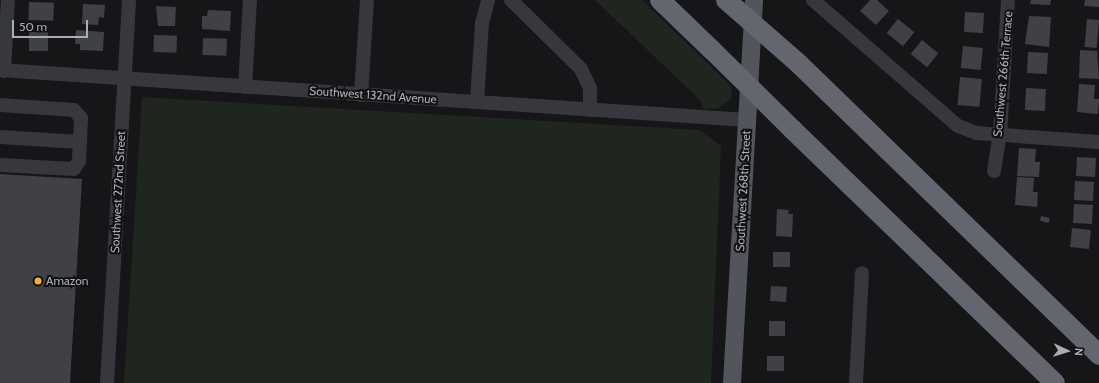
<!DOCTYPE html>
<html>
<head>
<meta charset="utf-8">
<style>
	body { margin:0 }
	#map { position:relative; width:1099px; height:383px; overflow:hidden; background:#161618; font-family:Cabin,sans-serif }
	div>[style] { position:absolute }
	.green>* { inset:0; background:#1e261f }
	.building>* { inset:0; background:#404145; transform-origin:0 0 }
	.minor>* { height:14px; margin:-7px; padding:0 7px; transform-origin:7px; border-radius:7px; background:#37383d }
	.major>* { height:18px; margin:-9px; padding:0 9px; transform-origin:9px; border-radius:9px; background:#53555c }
	.highway>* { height:20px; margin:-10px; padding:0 10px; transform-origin:10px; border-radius:10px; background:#63666e }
	.highway-bridge>* { height:20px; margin:-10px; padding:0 10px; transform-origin:10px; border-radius:10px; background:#63666e }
	.dots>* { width:11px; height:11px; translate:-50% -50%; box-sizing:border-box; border:2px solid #111113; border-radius:50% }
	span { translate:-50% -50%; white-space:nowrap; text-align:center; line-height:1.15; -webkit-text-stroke:4px #111113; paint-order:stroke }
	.street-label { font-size:12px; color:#a8adb8 }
	.poi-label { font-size:12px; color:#a8adb8 }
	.left { translate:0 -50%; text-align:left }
	.north { position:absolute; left:1047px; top:331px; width:40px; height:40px; -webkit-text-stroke:3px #111113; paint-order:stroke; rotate:94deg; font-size:11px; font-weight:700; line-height:16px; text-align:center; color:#a8adb8 }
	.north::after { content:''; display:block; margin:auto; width:14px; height:18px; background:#a8adb8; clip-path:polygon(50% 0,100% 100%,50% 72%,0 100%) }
	.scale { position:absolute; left:12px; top:20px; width:76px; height:18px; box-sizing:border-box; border:2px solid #a8adb8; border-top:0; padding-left:5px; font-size:12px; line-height:14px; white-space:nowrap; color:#a8adb8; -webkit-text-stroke:3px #111113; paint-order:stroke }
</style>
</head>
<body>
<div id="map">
	<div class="green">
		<i style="clip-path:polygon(595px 0,642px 0,732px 87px,731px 99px,718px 108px,703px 109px,700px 100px)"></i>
		<i style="clip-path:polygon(142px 97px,699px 130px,721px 146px,711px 383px,124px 383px)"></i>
	</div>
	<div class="building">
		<i style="clip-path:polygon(870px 0,877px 0,889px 11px,876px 25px,860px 11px)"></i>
		<i style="clip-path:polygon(1031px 0,1051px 0,1050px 5px,1030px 4px)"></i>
		<i style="clip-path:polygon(1085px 0,1099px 0,1099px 7px,1084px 6px)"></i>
		<i style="left:29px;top:2px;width:25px;height:18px;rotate:2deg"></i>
		<i style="clip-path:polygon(83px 4px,105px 5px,104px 18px,99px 17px,98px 25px,82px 24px)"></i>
		<i style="clip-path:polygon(156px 6px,176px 7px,175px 26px,158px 26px)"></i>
		<i style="clip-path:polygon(208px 10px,231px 11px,230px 31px,202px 29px,202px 16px,207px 16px)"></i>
		<i style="left:965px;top:12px;width:19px;height:20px;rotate:3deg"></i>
		<i style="clip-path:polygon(1029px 16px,1051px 17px,1049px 47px,1025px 44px)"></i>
		<i style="left:898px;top:19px;width:21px;height:18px;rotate:39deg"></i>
		<i style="left:1087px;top:19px;width:12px;height:28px;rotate:5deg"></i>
		<i style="clip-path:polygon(76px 30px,104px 32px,103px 51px,80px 50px,80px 44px,75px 44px)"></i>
		<i style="left:29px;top:32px;width:19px;height:19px"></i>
		<i style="left:154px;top:35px;width:23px;height:17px;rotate:2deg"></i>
		<i style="left:203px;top:38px;width:24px;height:17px;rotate:2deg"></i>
		<i style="left:922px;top:40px;width:21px;height:18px;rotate:39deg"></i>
		<i style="left:963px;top:46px;width:20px;height:22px;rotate:6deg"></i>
		<i style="clip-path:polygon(1080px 50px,1097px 51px,1099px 79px,1079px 78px)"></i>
		<i style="left:1028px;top:52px;width:20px;height:21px;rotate:3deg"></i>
		<i style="left:960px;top:77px;width:22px;height:28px;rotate:5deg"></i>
		<i style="clip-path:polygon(1079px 84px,1095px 85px,1094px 99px,1099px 99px,1098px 114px,1077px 112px)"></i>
		<i style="left:1026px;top:88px;width:20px;height:22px;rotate:3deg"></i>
		<i style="clip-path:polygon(1019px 148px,1036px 149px,1035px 162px,1040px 162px,1039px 177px,1017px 176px)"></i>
		<i style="left:1077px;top:157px;width:19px;height:19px;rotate:3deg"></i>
		<i style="clip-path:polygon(0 174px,82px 179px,70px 383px,0 383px)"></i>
		<i style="clip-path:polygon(1017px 177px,1034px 178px,1033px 192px,1038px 192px,1037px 207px,1015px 205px)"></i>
		<i style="left:1075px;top:181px;width:19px;height:19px;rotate:3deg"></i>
		<i style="left:1074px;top:204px;width:19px;height:19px;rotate:3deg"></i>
		<i style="clip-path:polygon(777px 209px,789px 210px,788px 214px,793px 214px,792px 237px,776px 236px)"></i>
		<i style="left:1041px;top:216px;width:9px;height:5px;rotate:13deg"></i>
		<i style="left:1072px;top:228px;width:19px;height:19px;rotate:6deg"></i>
		<i style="left:773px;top:252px;width:17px;height:15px"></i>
		<i style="left:771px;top:286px;width:16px;height:15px;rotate:4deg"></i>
		<i style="left:769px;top:321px;width:16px;height:15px"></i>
		<i style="left:767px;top:356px;width:17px;height:15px"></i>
	</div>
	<div class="minor">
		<i style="left:511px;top:0;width:98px;rotate:44.6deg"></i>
		<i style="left:581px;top:69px;width:21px;rotate:65deg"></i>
		<i style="left:590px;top:88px;width:22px;rotate:90deg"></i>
		<i style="left:813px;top:0;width:192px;rotate:41deg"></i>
		<i style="left:958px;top:126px;width:19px;rotate:21deg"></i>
		<i style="left:976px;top:133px;width:123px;rotate:4.2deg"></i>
		<i style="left:0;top:70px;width:749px;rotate:3.83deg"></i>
		<i style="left:4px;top:71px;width:71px;rotate:-86.8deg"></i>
		<i style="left:245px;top:87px;width:87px;rotate:-86.7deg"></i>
		<i style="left:361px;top:95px;width:95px;rotate:-86.4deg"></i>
		<i style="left:477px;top:102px;width:79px;rotate:-86.4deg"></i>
		<i style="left:482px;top:23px;width:24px;rotate:-75deg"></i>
		<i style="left:0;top:105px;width:74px;rotate:3.9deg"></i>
		<i style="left:74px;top:110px;width:11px;rotate:49deg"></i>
		<i style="left:81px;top:118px;width:43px;rotate:92.7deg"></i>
		<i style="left:79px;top:161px;width:9px;rotate:122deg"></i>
		<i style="left:74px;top:169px;width:74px;rotate:-176.9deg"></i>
		<i style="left:0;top:137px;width:80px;rotate:3.6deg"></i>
		<i style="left:994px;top:171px;width:36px;rotate:-81deg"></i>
		<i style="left:1000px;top:135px;width:135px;rotate:-86.6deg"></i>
		<i style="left:107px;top:383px;width:384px;rotate:-86.7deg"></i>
		<i style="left:856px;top:383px;width:110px;rotate:-86.9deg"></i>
	</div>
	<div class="major">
		<i style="left:732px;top:383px;width:384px;rotate:-86.7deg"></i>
	</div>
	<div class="highway">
		<i style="left:660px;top:0;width:72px;rotate:43.9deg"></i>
		<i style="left:799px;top:64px;width:418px;rotate:44.1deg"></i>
		<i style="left:793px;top:130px;width:364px;rotate:44deg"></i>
	</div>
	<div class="highway-bridge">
		<i style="left:726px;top:0;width:97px;rotate:41.2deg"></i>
		<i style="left:712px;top:50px;width:114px;rotate:44.6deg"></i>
	</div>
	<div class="dots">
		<i style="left:38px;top:281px;background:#f2b134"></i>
	</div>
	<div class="street-label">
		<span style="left:1003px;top:74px;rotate:-85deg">Southwest 266th Terrace</span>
		<span style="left:373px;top:95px;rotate:4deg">Southwest 132nd Avenue</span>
		<span style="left:743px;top:191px;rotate:-87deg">Southwest 268th Street</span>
		<span style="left:118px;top:192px;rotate:-87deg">Southwest 272nd Street</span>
	</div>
	<div class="poi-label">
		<span class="left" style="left:46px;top:281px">Amazon</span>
	</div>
	<div class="north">N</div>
	<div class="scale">50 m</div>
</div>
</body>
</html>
